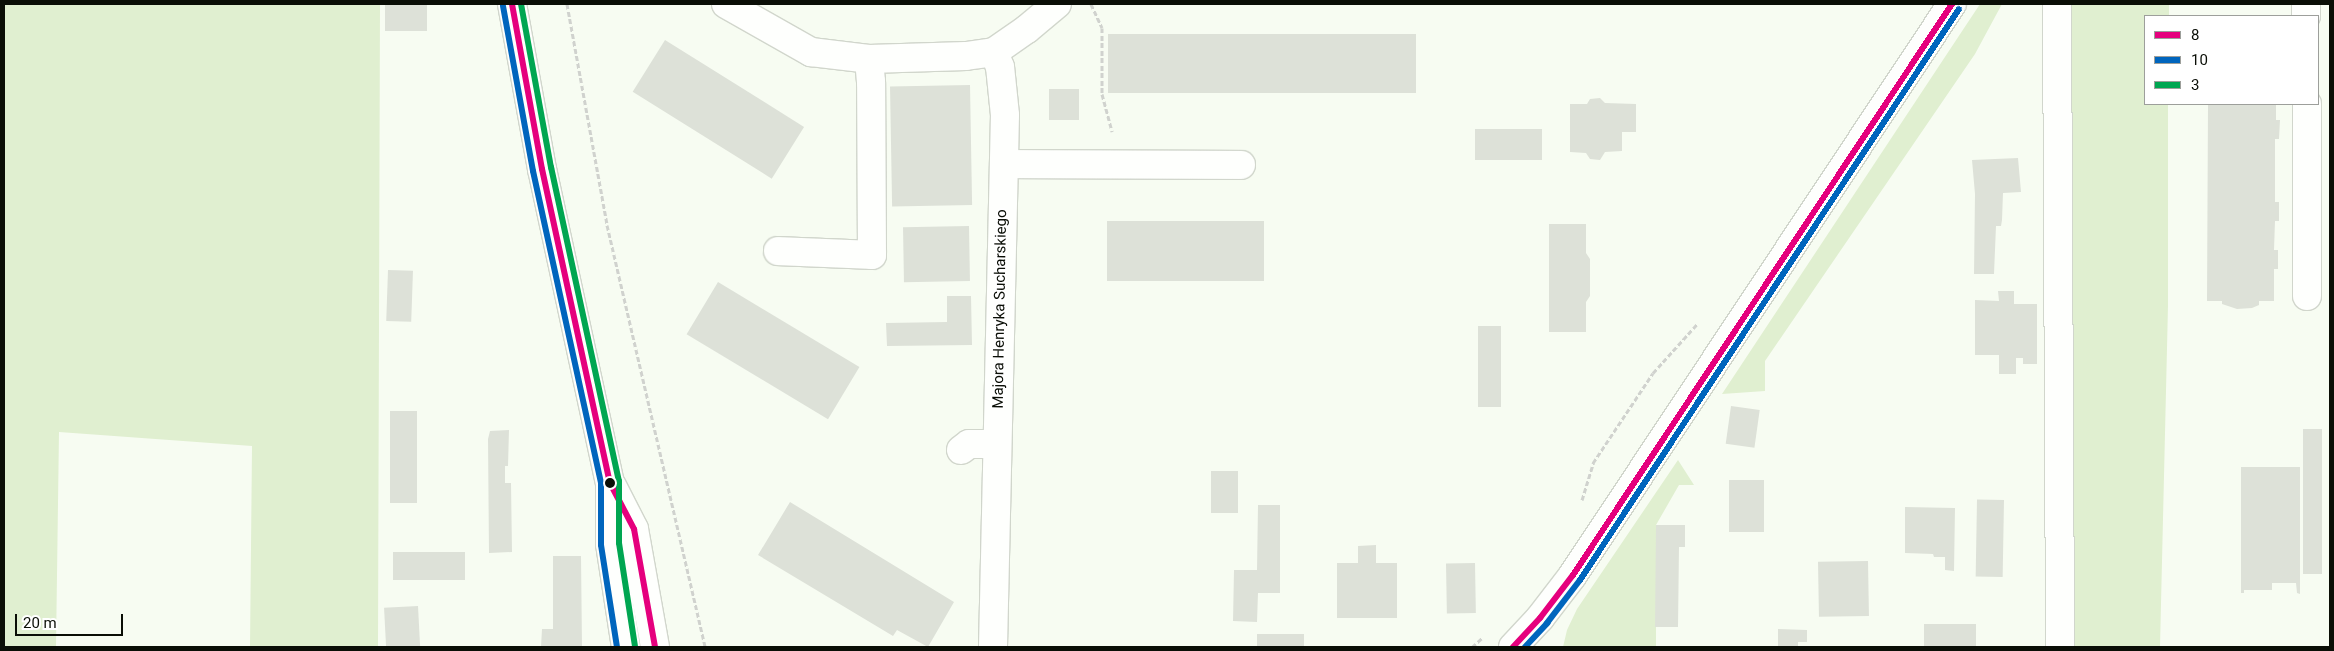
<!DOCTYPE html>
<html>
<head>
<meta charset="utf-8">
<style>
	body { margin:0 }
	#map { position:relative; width:2334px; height:651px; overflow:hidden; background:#f7fcf2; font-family:Roboto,sans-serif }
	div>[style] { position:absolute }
	.green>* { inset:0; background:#e0efd0 }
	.building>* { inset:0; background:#dde1d8; transform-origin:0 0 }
	.path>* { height:3px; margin-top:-1.5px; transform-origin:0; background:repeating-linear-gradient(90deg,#d0d2ce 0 5px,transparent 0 7.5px) }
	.roads { filter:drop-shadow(1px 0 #d1d6cc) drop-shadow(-1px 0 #d1d6cc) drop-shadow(0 1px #d1d6cc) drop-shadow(0 -1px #d1d6cc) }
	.minor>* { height:28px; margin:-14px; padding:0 14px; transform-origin:14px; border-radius:14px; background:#fefffd }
	.tertiary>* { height:28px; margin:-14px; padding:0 14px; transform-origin:14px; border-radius:14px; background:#fefffd }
	.primary>* { height:28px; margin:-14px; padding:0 14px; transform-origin:14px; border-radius:14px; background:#fefffd }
	.bus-1>* { height:6px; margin:-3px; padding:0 3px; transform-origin:3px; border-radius:3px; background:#e5007d }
	.bus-2>* { height:6px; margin:-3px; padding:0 3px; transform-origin:3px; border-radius:3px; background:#0065bd }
	.bus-3>* { height:6px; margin:-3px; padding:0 3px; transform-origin:3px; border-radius:3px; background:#00a651 }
	.dots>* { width:14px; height:14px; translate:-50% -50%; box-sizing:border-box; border:2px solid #fff; border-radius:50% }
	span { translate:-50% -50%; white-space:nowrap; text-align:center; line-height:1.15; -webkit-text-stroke:4px #fff; paint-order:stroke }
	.street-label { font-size:15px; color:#0a0e06 }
	.frame { position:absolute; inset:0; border:5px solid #0a0e06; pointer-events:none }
	.legend { position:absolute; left:2144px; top:15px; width:175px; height:90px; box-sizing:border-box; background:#fff; border:1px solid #9d9f9b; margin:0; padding:6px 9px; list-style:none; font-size:15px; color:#0a0e06 }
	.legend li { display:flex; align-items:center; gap:10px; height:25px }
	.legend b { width:25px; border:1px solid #9d9f9b }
	.scale { position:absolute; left:15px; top:614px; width:108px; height:22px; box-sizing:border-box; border:2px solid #0a0e06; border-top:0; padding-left:6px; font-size:15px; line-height:18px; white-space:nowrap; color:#0a0e06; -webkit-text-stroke:4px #fff; paint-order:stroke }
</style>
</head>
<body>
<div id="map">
	<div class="green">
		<i style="clip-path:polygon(4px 4px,380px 4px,378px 647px,250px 647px,252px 446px,59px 432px,56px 647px,4px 647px)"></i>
		<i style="clip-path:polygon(1980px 4px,2002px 4px,1975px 54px,1765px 361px,1765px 391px,1722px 394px)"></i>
		<i style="clip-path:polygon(2065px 4px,2169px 4px,2169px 16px,2145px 16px,2145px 104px,2168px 104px,2168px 306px,2160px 647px,2072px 647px)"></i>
		<i style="clip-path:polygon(1678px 460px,1694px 485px,1679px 485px,1656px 525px,1656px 647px,1563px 647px,1567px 630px,1577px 609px)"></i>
	</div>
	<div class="building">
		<i style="left:385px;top:4px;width:42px;height:27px"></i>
		<i style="left:1108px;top:34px;width:308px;height:59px"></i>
		<i style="left:665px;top:40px;width:164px;height:61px;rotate:32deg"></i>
		<i style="left:970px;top:85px;width:120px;height:80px;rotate:89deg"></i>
		<i style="left:1049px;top:89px;width:30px;height:31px"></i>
		<i style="clip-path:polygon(1600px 98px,1605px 103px,1636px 104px,1636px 132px,1622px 132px,1622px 151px,1605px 152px,1600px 160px,1590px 159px,1586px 153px,1570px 152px,1570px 104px,1587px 104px,1590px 99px)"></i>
		<i style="clip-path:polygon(2208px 104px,2276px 104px,2276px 120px,2280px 120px,2279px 139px,2275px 139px,2275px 202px,2279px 202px,2279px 221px,2275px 221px,2274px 250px,2278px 250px,2278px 269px,2274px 269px,2274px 301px,2259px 301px,2259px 305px,2252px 308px,2237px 309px,2222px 304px,2222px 301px,2207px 301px)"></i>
		<i style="left:1475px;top:129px;width:67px;height:31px"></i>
		<i style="clip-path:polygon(2018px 158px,2021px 192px,2003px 193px,2002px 220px,2001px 226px,1996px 226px,1994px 274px,1974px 274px,1975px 194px,1972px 160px)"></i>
		<i style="left:1107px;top:221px;width:157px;height:60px"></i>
		<i style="clip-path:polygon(1549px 224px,1586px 224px,1586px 253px,1590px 259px,1590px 296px,1586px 302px,1586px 332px,1549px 332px)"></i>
		<i style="left:969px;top:226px;width:55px;height:66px;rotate:89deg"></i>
		<i style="left:388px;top:270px;width:25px;height:51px;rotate:2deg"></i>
		<i style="left:718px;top:282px;width:165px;height:61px;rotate:31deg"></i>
		<i style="clip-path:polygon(1998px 291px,2014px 291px,2014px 304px,2037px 304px,2037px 364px,2023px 364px,2023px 358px,2016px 358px,2016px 374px,1999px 374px,1999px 355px,1975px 355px,1975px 300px,1999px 301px)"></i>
		<i style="clip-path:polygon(947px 296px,971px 296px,972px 345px,887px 346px,886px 323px,947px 322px)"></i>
		<i style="left:1478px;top:326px;width:23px;height:81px"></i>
		<i style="left:1731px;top:406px;width:29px;height:38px;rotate:8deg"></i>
		<i style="left:390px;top:411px;width:27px;height:92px"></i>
		<i style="left:2303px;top:429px;width:19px;height:145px"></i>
		<i style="clip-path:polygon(509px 430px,508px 466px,505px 466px,505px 483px,511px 483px,512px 552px,489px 553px,488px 439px,490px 431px)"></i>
		<i style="clip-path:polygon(2241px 467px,2300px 467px,2300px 594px,2297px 593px,2296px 583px,2272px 583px,2272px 590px,2244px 590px,2244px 593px,2241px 593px)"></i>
		<i style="left:1211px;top:471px;width:27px;height:42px"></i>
		<i style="left:1729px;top:480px;width:35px;height:52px"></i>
		<i style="left:2004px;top:500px;width:77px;height:27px;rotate:91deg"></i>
		<i style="clip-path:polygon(790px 502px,954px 602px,928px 647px,897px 630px,893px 636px,758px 555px)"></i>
		<i style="clip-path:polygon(1258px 505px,1280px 505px,1280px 593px,1258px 593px,1257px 622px,1233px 621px,1234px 570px,1257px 570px)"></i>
		<i style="clip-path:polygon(1905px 507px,1955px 508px,1954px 571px,1945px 570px,1945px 557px,1934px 557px,1933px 554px,1905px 553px)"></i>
		<i style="clip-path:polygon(1656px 525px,1685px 525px,1685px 547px,1679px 547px,1678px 627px,1655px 627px)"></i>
		<i style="clip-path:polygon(1376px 545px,1376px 563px,1397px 563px,1397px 618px,1337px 618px,1337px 563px,1358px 563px,1358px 546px)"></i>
		<i style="left:465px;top:552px;width:28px;height:72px;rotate:90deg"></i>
		<i style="clip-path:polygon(553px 556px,581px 556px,582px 647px,541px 647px,542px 629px,553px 629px)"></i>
		<i style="left:1868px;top:561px;width:55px;height:50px;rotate:89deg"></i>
		<i style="left:1475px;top:563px;width:50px;height:29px;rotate:89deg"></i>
		<i style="left:418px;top:606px;width:41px;height:34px;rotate:87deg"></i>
		<i style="left:1924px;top:624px;width:52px;height:23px"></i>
		<i style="clip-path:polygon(1778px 629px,1807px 630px,1807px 642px,1798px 642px,1798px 647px,1778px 647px)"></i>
		<i style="left:1304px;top:634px;width:13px;height:47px;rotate:90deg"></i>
	</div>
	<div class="path">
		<i style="left:567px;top:4px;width:225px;rotate:79.7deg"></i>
		<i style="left:607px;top:225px;width:433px;rotate:76.9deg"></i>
		<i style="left:1091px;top:4px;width:26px;rotate:65deg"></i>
		<i style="left:1102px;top:28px;width:66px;rotate:90deg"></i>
		<i style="left:1102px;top:94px;width:39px;rotate:75deg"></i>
		<i style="left:1582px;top:500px;width:39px;rotate:-73deg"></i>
		<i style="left:1593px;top:463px;width:108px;rotate:-56.3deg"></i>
		<i style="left:1653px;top:373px;width:67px;rotate:-48deg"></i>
		<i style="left:1472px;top:647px;width:13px;rotate:-42deg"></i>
	</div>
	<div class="roads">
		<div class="minor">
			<i style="left:726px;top:4px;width:98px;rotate:29.5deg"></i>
			<i style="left:811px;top:52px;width:58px;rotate:6.9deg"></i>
			<i style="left:869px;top:59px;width:97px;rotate:-1.8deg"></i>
			<i style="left:966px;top:56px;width:28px;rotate:-8deg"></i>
			<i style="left:994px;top:52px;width:40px;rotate:-34.9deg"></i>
			<i style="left:1027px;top:29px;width:39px;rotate:-40deg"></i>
			<i style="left:2057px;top:4px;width:643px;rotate:89.73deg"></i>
			<i style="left:2306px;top:4px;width:12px;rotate:90deg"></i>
			<i style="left:2307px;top:104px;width:192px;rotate:90deg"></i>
			<i style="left:1004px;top:164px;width:237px;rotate:0.2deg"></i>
			<i style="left:778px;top:251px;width:94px;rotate:2.4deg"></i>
			<i style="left:872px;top:255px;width:173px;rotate:-90.3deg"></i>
			<i style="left:871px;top:82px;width:23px;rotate:-95deg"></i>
			<i style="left:961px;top:450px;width:10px;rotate:-37deg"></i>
			<i style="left:969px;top:444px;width:28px"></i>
			<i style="left:993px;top:647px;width:532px;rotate:-88.71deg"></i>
			<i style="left:1005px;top:115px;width:48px;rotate:-95.9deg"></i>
			<i style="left:1000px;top:67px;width:16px;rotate:-112deg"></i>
		</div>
		<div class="tertiary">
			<i style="left:512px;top:4px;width:168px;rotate:79.7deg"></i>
			<i style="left:542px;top:169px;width:321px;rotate:77.8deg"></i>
			<i style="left:610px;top:483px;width:61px;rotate:90deg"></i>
			<i style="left:610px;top:544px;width:104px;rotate:81.2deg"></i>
			<i style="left:612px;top:486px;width:48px;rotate:62.9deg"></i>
			<i style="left:634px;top:529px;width:120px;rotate:79.9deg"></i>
		</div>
		<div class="primary">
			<i style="left:1513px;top:647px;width:40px;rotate:-47deg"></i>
			<i style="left:1540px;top:618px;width:54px;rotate:-52.5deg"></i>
			<i style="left:1573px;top:575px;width:685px;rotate:-56.43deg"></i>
		</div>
	</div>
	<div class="bus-1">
		<i style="left:512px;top:4px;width:168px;rotate:79.7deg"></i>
		<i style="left:542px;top:169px;width:321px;rotate:77.8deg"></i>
		<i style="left:610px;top:483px;width:52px;rotate:62.4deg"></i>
		<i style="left:634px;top:529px;width:120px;rotate:79.9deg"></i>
		<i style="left:1513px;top:647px;width:40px;rotate:-47deg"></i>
		<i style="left:1540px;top:618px;width:54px;rotate:-52.5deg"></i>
		<i style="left:1573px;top:575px;width:685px;rotate:-56.43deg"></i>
	</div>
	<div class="bus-2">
		<i style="left:503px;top:6px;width:168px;rotate:79.7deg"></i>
		<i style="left:533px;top:171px;width:320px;rotate:77.7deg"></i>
		<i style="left:601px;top:484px;width:61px;rotate:90deg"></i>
		<i style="left:601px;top:545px;width:103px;rotate:81.1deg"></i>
		<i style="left:1525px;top:647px;width:33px;rotate:-47deg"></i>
		<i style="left:1547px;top:623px;width:54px;rotate:-52.5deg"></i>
		<i style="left:1580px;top:580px;width:685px;rotate:-56.43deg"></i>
	</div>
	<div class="bus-3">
		<i style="left:521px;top:4px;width:166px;rotate:79.6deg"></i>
		<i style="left:551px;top:167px;width:321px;rotate:77.8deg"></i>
		<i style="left:619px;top:481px;width:62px;rotate:90deg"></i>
		<i style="left:619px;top:543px;width:104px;rotate:81.2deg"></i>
	</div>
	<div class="dots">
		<i style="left:610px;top:483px;background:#0a0e06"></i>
	</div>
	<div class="street-label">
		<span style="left:1000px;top:309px;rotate:-89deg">Majora Henryka Sucharskiego</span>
	</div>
	<div class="frame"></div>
	<ul class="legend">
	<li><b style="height:6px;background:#e5007d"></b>8</li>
	<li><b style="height:6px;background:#0065bd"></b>10</li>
	<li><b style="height:6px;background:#00a651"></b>3</li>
	</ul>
	<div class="scale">20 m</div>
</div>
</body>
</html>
